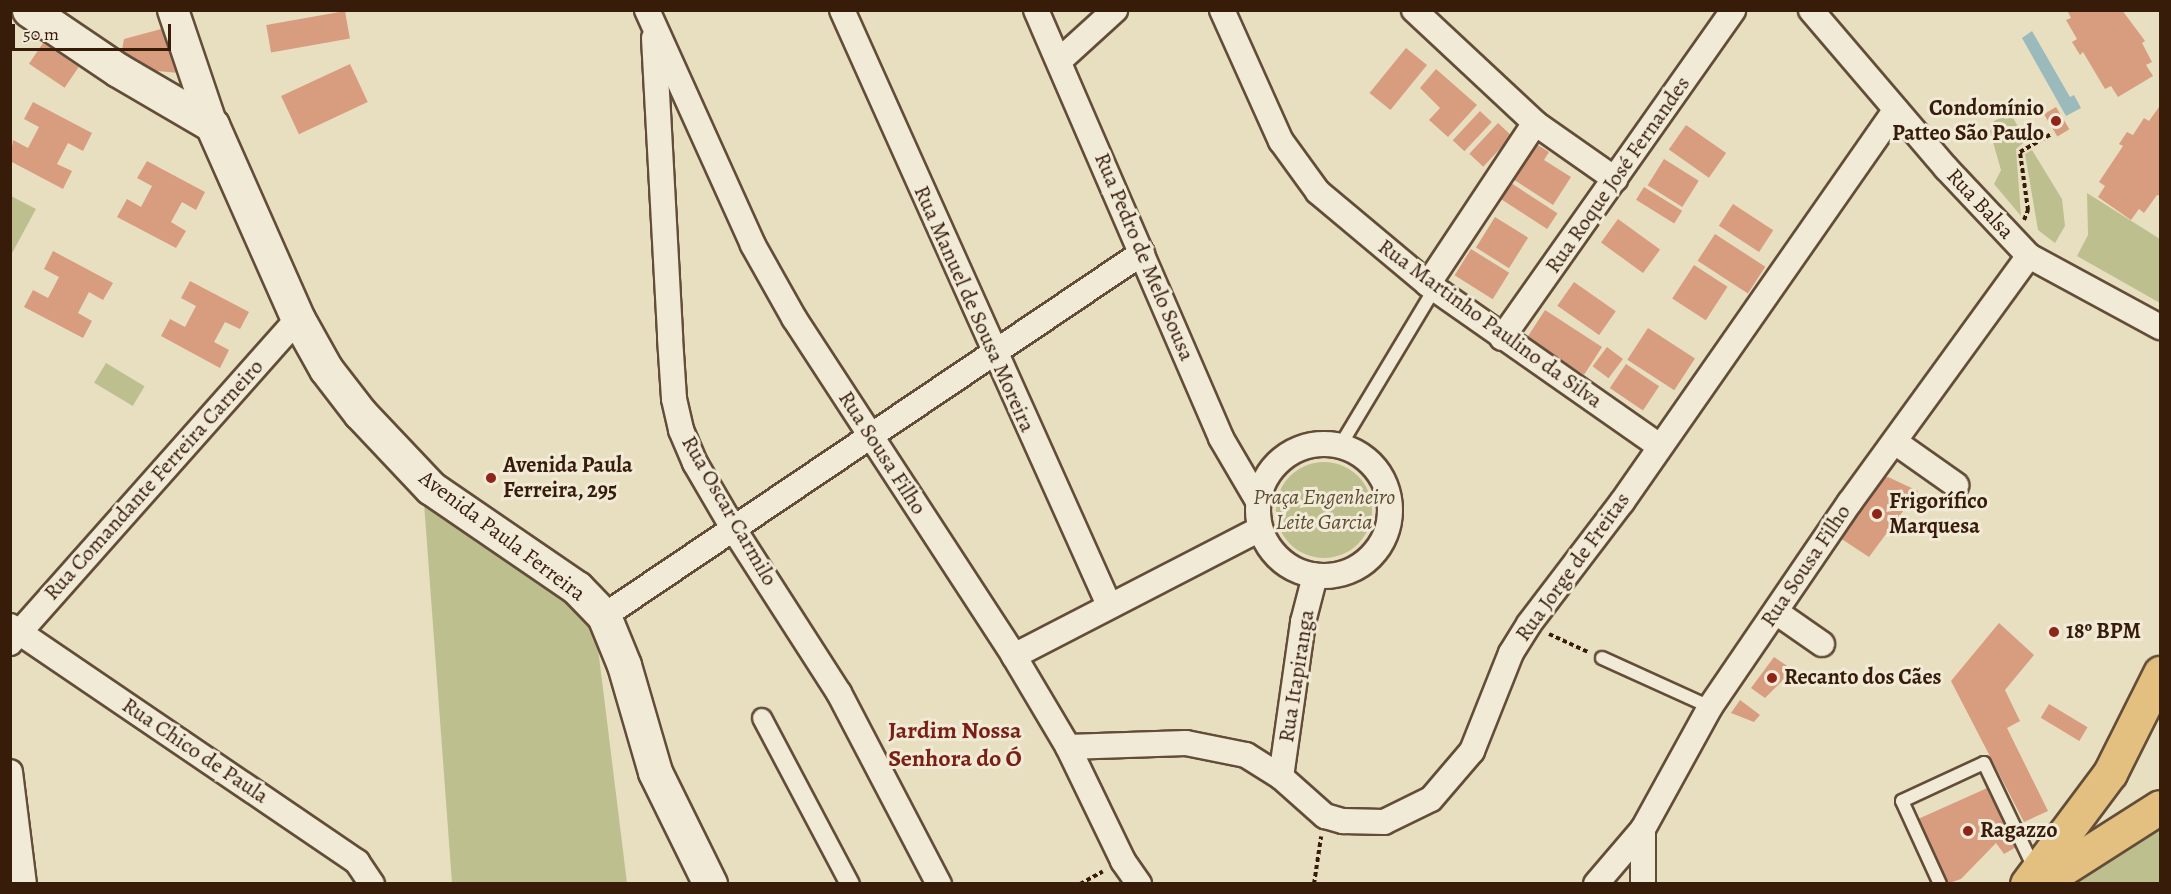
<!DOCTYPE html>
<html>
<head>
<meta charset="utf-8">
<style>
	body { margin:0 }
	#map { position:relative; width:2171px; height:894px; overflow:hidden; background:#e8dfc1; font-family:Alegreya,serif }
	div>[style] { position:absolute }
	.green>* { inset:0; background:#bdc08e; transform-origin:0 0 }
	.round { border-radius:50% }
	.water>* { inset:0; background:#9bbabc }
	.building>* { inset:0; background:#d89c7f; transform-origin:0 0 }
	.path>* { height:4px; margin-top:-2px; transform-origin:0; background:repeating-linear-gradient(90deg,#371c0a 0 4.5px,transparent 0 7.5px) }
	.roads { filter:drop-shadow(2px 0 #634d38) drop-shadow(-2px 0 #634d38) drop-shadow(0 2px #634d38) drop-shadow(0 -2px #634d38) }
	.service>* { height:12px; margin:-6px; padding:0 6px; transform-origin:6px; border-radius:6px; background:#f0ead7 }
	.pedestrian>* { height:18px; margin:-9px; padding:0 9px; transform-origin:9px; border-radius:9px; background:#f0ead7 }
	.minor>* { height:24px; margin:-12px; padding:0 12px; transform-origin:12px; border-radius:12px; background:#f0ead7 }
	.minor>.ring { margin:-12px; padding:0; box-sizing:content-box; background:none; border:24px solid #f0ead7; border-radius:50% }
	.tertiary>* { height:30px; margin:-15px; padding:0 15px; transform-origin:15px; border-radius:15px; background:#f0ead7 }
	.secondary>* { height:33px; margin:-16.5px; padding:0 16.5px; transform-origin:16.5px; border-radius:16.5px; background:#f0ead7 }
	.primary>* { height:33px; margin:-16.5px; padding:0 16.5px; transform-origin:16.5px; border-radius:16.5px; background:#e4c080 }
	.trunk>* { height:33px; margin:-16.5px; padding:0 16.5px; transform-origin:16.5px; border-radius:16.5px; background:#e4c080 }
	.dots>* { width:16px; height:16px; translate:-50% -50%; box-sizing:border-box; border:3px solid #f0ead7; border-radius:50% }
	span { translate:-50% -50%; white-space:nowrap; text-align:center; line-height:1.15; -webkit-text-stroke:6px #f0ead7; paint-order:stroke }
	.poi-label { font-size:22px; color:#371c0a; font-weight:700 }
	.right { translate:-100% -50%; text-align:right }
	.left { translate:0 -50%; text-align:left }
	.street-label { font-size:22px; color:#371c0a }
	.park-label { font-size:22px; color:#5f4d32; font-style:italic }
	.neighbourhood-label { font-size:24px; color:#7a1f14; font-weight:700 }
	.frame { position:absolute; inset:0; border:12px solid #371c0a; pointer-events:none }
	.scale { position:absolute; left:12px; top:24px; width:159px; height:27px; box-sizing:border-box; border:3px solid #371c0a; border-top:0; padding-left:8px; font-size:18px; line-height:21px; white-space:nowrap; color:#371c0a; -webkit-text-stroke:4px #f0ead7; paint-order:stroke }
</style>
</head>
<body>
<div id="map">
	<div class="green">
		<i style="clip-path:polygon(2004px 116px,2012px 116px,2026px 141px,2016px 149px,2021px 216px,1994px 184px,2001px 170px,1990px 132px,1994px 121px)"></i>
		<i style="clip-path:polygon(2032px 150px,2062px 199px,2065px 226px,2055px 243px,2038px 230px,2025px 154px)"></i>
		<i style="clip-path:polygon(2087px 193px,2160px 239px,2160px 303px,2077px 256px,2088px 235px)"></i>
		<i style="clip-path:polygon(11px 196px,36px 209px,11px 255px)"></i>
		<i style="left:106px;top:363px;width:45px;height:23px;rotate:31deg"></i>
		<i class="round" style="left:1276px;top:462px;width:96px;height:96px"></i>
		<i style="clip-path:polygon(424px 503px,564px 599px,596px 632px,627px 883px,452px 883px)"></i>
		<i style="clip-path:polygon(2160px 822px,2160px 883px,2066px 884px)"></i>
	</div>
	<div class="water">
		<i style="clip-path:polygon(2032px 31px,2070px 97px,2074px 95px,2081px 108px,2066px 116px,2022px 38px)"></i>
	</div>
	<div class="building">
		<i style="clip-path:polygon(2067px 10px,2122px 10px,2145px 41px,2142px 43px,2152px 62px,2146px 65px,2153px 76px,2118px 97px,2111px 86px,2105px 89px,2083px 52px,2080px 55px,2072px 42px,2077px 39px,2066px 20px,2071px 18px)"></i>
		<i style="left:345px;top:11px;width:28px;height:80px;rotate:80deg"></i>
		<i style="clip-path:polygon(165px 28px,179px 73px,157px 71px,121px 56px,124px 39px)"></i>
		<i style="left:43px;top:43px;width:43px;height:25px;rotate:34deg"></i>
		<i style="left:1406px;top:48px;width:27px;height:58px;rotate:39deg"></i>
		<i style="left:350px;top:64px;width:42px;height:76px;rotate:65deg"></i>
		<i style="clip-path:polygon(1436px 69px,1477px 105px,1448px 137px,1429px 120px,1440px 108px,1420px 88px)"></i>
		<i style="clip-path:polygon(33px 102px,92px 133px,83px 151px,68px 143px,57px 164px,72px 171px,63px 189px,10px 161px,13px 140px,28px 148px,39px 127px,24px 119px)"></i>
		<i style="left:2056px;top:107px;width:26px;height:14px;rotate:59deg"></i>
		<i style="clip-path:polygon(2159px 107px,2160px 196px,2157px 195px,2144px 213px,2139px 209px,2131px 220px,2098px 197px,2105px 186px,2099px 182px,2123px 146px,2119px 144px,2127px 132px,2133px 135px,2144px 118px,2149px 121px)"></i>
		<i style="left:1480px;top:111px;width:16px;height:40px;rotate:43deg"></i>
		<i style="left:1498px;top:123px;width:19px;height:42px;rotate:43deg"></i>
		<i style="left:1686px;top:125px;width:49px;height:30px;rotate:35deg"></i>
		<i style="clip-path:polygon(1530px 140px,1549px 152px,1544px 160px,1571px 177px,1553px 205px,1508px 176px)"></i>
		<i style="left:1664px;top:159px;width:41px;height:31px;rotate:32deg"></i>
		<i style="clip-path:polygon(147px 161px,205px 192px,196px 210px,182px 202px,171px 222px,186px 231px,176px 248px,117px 217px,127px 199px,141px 207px,152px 186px,137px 178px)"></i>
		<i style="left:1508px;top:181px;width:59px;height:19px;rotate:33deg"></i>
		<i style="left:1644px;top:187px;width:45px;height:15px;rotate:32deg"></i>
		<i style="left:1733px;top:204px;width:48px;height:26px;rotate:33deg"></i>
		<i style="left:1495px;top:217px;width:39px;height:36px;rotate:32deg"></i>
		<i style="left:1618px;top:219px;width:52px;height:29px;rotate:36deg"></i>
		<i style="left:1715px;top:234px;width:60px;height:32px;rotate:33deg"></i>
		<i style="left:1471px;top:249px;width:45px;height:31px;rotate:32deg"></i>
		<i style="clip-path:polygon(53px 251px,113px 283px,103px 300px,89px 292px,78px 313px,92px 321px,83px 338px,24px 307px,33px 290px,48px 298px,59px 277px,44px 269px)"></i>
		<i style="left:1694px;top:265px;width:40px;height:40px;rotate:33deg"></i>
		<i style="clip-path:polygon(190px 281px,249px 312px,240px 329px,225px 322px,214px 342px,229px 350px,220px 368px,161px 336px,170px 319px,185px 327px,196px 306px,181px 298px)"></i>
		<i style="left:1574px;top:282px;width:51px;height:29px;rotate:35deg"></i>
		<i style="left:1545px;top:310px;width:68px;height:33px;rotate:33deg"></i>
		<i style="left:1648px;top:328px;width:56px;height:38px;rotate:33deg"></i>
		<i style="left:1607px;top:347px;width:20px;height:24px;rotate:37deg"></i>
		<i style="left:1626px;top:364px;width:40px;height:29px;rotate:34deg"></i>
		<i style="clip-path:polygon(1888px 477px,1918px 491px,1869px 557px,1837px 536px,1877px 481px)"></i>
		<i style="clip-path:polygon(1999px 623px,2034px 655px,2005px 690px,2020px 721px,2007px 728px,2048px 811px,2024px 822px,1951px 681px)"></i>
		<i style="clip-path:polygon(1774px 657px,1793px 670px,1765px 698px,1751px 688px)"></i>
		<i style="clip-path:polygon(1740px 700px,1760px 715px,1754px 722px,1731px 713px)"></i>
		<i style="left:2049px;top:704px;width:45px;height:16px;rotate:31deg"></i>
		<i style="clip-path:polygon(1994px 785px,2018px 846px,2004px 854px,1996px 843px,1961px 879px,1946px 884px,1918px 819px)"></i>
	</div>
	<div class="path">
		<i style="left:2024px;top:220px;width:11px;rotate:-68deg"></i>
		<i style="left:2028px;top:210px;width:59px;rotate:-97.9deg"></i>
		<i style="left:2020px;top:152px;width:36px;rotate:-30deg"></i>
		<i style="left:1549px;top:634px;width:43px;rotate:24.8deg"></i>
		<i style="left:1080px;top:884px;width:26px;rotate:-29deg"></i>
		<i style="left:1314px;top:884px;width:48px;rotate:-81.5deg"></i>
	</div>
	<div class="roads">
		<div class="service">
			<i style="left:1340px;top:446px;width:184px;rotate:-59deg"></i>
			<i style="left:1602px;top:658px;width:119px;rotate:24.4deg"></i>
			<i style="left:1940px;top:884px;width:91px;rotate:-114.6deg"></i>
			<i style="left:1902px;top:801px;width:90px;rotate:-24.9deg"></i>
			<i style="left:1984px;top:763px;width:116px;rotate:64.5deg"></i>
		</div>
		<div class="pedestrian">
			<i style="left:762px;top:718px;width:188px;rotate:62.1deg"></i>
		</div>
		<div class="minor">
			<i style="left:647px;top:10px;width:258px;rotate:65.7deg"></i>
			<i style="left:753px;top:245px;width:84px;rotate:60.7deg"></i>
			<i style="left:794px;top:318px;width:403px;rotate:56.9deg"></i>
			<i style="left:1014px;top:656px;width:106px;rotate:59.3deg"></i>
			<i style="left:1068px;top:747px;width:127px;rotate:64.2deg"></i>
			<i style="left:1123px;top:861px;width:28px;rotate:55deg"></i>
			<i style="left:842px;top:10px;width:652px;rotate:65.83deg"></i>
			<i style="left:1036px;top:10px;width:466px;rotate:66.6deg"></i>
			<i style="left:1221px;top:438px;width:73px;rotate:59.6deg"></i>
			<i style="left:1222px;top:10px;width:144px;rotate:65.8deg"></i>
			<i style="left:1281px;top:141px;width:63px;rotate:54deg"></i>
			<i style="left:1318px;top:192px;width:143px;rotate:39.9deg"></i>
			<i style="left:1428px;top:284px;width:282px;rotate:35deg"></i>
			<i style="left:1414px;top:10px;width:166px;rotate:43deg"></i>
			<i style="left:1535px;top:123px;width:98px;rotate:35deg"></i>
			<i style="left:1811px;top:10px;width:208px;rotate:49.5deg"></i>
			<i style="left:1946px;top:168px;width:121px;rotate:46.7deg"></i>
			<i style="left:2029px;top:256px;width:149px;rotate:28.5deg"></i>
			<i style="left:654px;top:38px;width:300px;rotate:86.9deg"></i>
			<i style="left:670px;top:338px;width:61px;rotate:86.2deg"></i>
			<i style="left:674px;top:399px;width:32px;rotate:77deg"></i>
			<i style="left:681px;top:430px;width:36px;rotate:67deg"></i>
			<i style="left:695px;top:463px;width:75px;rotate:59.7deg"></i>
			<i style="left:733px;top:528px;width:196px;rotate:57.3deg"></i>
			<i style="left:839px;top:693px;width:216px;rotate:62.4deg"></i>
			<i style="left:1059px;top:61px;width:76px;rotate:-42.3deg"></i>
			<i style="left:1428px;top:284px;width:193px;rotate:-56.4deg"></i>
			<i style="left:1502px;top:338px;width:401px;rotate:-54.8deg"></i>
			<i style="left:1895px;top:442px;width:75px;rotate:35.2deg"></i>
			<i class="ring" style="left:1258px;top:444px;width:108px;height:108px"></i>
			<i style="left:1776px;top:612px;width:56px;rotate:34.8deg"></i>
			<i style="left:604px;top:616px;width:649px;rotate:-34.01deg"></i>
			<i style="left:10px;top:626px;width:420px;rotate:34.2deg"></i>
			<i style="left:357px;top:862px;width:27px;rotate:56deg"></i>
			<i style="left:10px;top:643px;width:433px;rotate:-48.4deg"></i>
			<i style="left:1014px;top:656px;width:277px;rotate:-27.3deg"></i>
			<i style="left:1068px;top:747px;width:118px;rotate:-1.9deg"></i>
			<i style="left:1186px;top:743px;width:61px;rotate:11.3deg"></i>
			<i style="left:1246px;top:755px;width:41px;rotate:32.2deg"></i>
			<i style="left:1281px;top:777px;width:59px;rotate:41.6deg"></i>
			<i style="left:1325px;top:816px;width:19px;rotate:16deg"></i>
			<i style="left:1343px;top:821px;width:41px;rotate:1.4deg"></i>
			<i style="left:1384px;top:822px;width:52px;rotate:-26.1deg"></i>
			<i style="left:1431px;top:799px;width:63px;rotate:-49.5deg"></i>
			<i style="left:1472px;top:751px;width:105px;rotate:-68.3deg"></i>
			<i style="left:1511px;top:653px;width:34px;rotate:-58deg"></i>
			<i style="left:1529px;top:624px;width:153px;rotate:-52.7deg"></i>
			<i style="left:1622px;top:502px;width:478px;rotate:-55.1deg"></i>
			<i style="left:10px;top:772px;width:113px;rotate:82.9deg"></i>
			<i style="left:1281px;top:777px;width:157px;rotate:-81.9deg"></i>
			<i style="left:1303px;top:622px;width:48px;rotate:-75.4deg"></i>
			<i style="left:1596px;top:884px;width:72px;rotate:-49.5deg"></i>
			<i style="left:1643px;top:829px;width:139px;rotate:-61.2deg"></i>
			<i style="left:1710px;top:707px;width:248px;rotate:-55.7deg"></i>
			<i style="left:1850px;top:502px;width:304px;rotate:-54deg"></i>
			<i style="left:1643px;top:884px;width:55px;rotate:-90deg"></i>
		</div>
		<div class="tertiary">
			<i style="left:173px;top:10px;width:121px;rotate:71.3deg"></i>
		</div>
		<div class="secondary">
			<i style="left:29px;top:10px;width:107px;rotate:34deg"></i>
			<i style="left:118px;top:70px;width:109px;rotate:30.3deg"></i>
			<i style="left:212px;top:125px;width:212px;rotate:66.1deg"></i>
			<i style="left:298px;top:319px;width:57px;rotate:60.8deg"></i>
			<i style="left:326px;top:369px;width:56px;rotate:52.3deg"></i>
			<i style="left:360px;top:413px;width:103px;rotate:46.6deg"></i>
			<i style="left:431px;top:488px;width:177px;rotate:34.4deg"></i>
			<i style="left:577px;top:588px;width:39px;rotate:46deg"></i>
			<i style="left:604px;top:616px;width:53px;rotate:67.8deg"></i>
			<i style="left:624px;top:665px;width:111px;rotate:73.8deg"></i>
			<i style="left:655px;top:772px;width:125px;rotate:63.8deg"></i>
		</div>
		<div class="primary">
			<i style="left:2039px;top:884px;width:143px;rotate:-32.5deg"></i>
		</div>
		<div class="trunk">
			<i style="left:2027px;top:884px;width:139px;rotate:-53.2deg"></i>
			<i style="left:2110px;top:773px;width:112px;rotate:-63.4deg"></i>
		</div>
	</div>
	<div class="dots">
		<i style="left:2056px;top:121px;background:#8f2418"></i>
		<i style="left:491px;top:478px;background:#8f2418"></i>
		<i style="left:1877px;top:514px;background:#8f2418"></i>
		<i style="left:2054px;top:632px;background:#8f2418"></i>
		<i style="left:1772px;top:678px;background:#8f2418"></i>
		<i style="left:1968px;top:831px;background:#8f2418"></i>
	</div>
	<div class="poi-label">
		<span class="right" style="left:2044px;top:121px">Condomínio<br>Patteo São Paulo</span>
		<span class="left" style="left:503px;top:478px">Avenida Paula<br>Ferreira, 295</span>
		<span class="left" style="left:1889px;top:514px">Frigorífico<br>Marquesa</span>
		<span class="left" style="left:2066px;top:632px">18º BPM</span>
		<span class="left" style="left:1784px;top:678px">Recanto dos Cães</span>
		<span class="left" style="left:1980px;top:831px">Ragazzo</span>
	</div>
	<div class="street-label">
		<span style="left:1618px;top:175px;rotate:-55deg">Rua Roque José Fernandes</span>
		<span style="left:1980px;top:204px;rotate:47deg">Rua Balsa</span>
		<span style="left:1144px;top:257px;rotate:67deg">Rua Pedro de Melo Sousa</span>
		<span style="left:974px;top:309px;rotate:66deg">Rua Manuel de Sousa Moreira</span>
		<span style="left:1490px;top:324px;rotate:36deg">Rua Martinho Paulino da Silva</span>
		<span style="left:882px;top:453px;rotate:57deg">Rua Sousa Filho</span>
		<span style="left:154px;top:480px;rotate:-48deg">Rua Comandante Ferreira Carneiro</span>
		<span style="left:729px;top:511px;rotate:60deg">Rua Oscar Carmilo</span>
		<span style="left:502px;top:536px;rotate:37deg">Avenida Paula Ferreira</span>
		<span style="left:1806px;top:566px;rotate:-56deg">Rua Sousa Filho</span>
		<span style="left:1573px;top:567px;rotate:-54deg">Rua Jorge de Freitas</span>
		<span style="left:1297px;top:676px;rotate:-81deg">Rua Itapiranga</span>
		<span style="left:195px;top:751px;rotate:34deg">Rua Chico de Paula</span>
	</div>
	<div class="park-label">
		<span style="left:1324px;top:510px">Praça Engenheiro<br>Leite Garcia</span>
	</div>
	<div class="neighbourhood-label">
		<span style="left:955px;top:745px">Jardim Nossa<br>Senhora do Ó</span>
	</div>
	<div class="frame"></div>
	<div class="scale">50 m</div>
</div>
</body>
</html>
